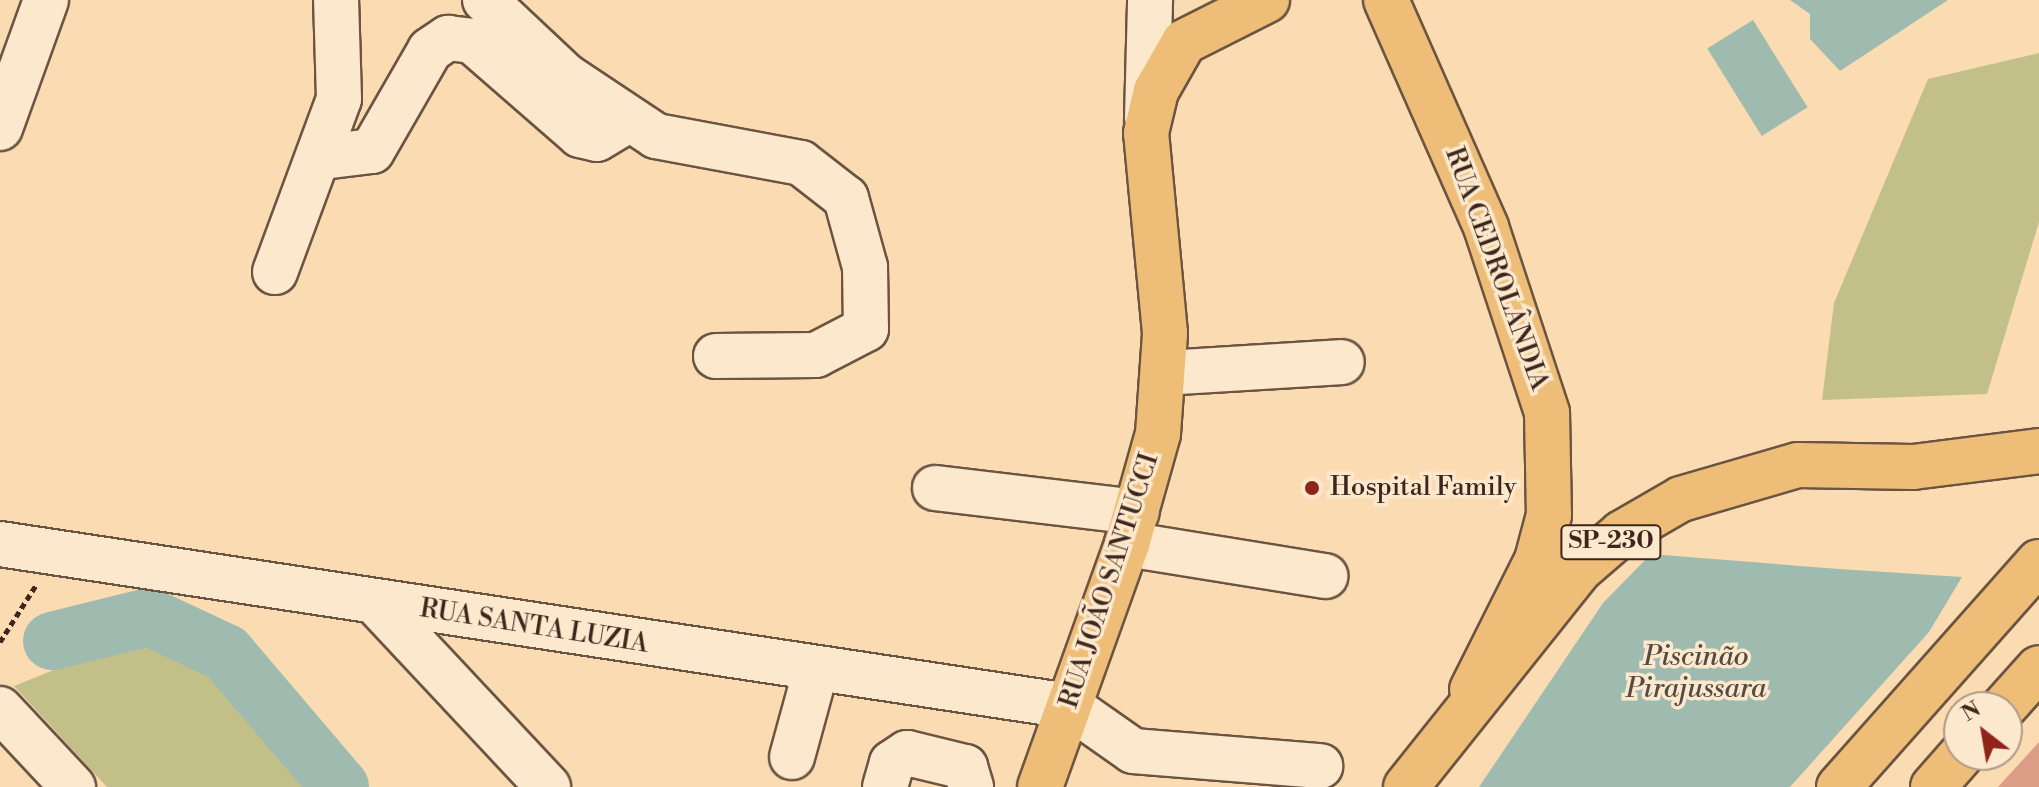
<!DOCTYPE html>
<html>
<head>
<meta charset="utf-8">
<style>
	body { margin:0 }
	#map { position:relative; width:2039px; height:787px; overflow:hidden; background:#fbdcb2; font-family:"Libre Bodoni",serif }
	div>[style] { position:absolute }
	.green>* { inset:0; background:#c2bf89 }
	.water>* { inset:0; background:#9fbbaf; transform-origin:0 0 }
	.river>* { height:58px; margin:-29px; padding:0 29px; transform-origin:29px; border-radius:29px; background:#9fbbaf }
	.building>* { inset:0; background:#dd9c86 }
	.path>* { height:5px; margin-top:-2.5px; transform-origin:0; background:repeating-linear-gradient(90deg,#3d261d 0 6px,transparent 0 10px) }
	.roads { filter:drop-shadow(2px 0 #6c5442) drop-shadow(-2px 0 #6c5442) drop-shadow(0 2px #6c5442) drop-shadow(0 -2px #6c5442) }
	.minor>* { height:44px; margin:-22px; padding:0 22px; transform-origin:22px; border-radius:22px; background:#fce8cd }
	.major>* { height:44px; margin:-22px; padding:0 22px; transform-origin:22px; border-radius:22px; background:#eebe79 }
	.highway>* { height:44px; margin:-22px; padding:0 22px; transform-origin:22px; border-radius:22px; background:#eebe79 }
	.dots>* { width:22px; height:22px; translate:-50% -50%; box-sizing:border-box; border:4px solid #fce8cd; border-radius:50% }
	span { translate:-50% -50%; white-space:nowrap; text-align:center; line-height:1.15; -webkit-text-stroke:7px #fce8cd; paint-order:stroke }
	.shield-label span { padding:2px 6px; background:#fce8cd; border:2px solid; border-radius:6px; -webkit-text-stroke-width:0 }
	.shield-label { font-size:24px; color:#3d261d; font-weight:700 }
	.street-label { font-size:26px; color:#3d261d }
	.poi-label { font-size:26px; color:#3d261d }
	.left { translate:0 -50%; text-align:left }
	.water-label { font-size:28px; color:#564b42; font-style:italic }
	.north { position:absolute; left:1943px; top:691px; width:80px; height:80px; box-sizing:border-box; background:#fce8cd; border:2px solid #b09a87; border-radius:50%; rotate:329deg; font-size:22px; font-weight:700; line-height:32px; text-align:center; color:#3d261d }
	.north::after { content:''; display:block; margin:auto; width:28px; height:36px; background:#8f2418; clip-path:polygon(50% 0,100% 100%,50% 72%,0 100%) }
</style>
</head>
<body>
<div id="map">
	<div class="green">
		<i style="clip-path:polygon(2039px 53px,2039px 222px,1987px 394px,1822px 400px,1834px 303px,1928px 79px)"></i>
		<i style="clip-path:polygon(138px 636px,215px 656px,322px 787px,107px 787px,14px 686px)"></i>
	</div>
	<div class="water">
		<i style="clip-path:polygon(1790px 0,1948px 0,1840px 71px,1810px 39px,1810px 14px)"></i>
		<i style="left:1753px;top:20px;width:103px;height:54px;rotate:58deg"></i>
		<i style="clip-path:polygon(1651px 554px,1839px 569px,1962px 577px,1929px 632px,1790px 787px,1479px 787px,1603px 603px)"></i>
	</div>
	<div class="river">
		<i style="left:52px;top:641px;width:100px;rotate:-13.9deg"></i>
		<i style="left:149px;top:617px;width:85px;rotate:25.1deg"></i>
		<i style="left:226px;top:653px;width:176px;rotate:49.6deg"></i>
	</div>
	<div class="building">
		<i style="clip-path:polygon(2039px 742px,2039px 787px,1998px 787px)"></i>
	</div>
	<div class="path">
		<i style="left:0;top:642px;width:67px;rotate:-57.7deg"></i>
	</div>
	<div class="roads">
		<div class="minor">
			<i style="left:485px;top:0;width:111px;rotate:43.2deg"></i>
			<i style="left:566px;top:76px;width:108px;rotate:33.7deg"></i>
			<i style="left:656px;top:136px;width:147px;rotate:10.5deg"></i>
			<i style="left:801px;top:163px;width:57px;rotate:37.9deg"></i>
			<i style="left:846px;top:198px;width:72px;rotate:74.6deg"></i>
			<i style="left:865px;top:267px;width:62px;rotate:89.1deg"></i>
			<i style="left:866px;top:329px;width:56px;rotate:152.5deg"></i>
			<i style="left:816px;top:355px;width:100px;rotate:179.4deg"></i>
			<i style="left:1147px;top:118px;width:118px;rotate:-88.5deg"></i>
			<i style="left:0;top:128px;width:136px;rotate:-70.2deg"></i>
			<i style="left:323px;top:157px;width:49px;rotate:-7deg"></i>
			<i style="left:372px;top:151px;width:116px;rotate:-60.1deg"></i>
			<i style="left:430px;top:50px;width:22px;rotate:-34deg"></i>
			<i style="left:448px;top:38px;width:24px;rotate:7deg"></i>
			<i style="left:472px;top:41px;width:143px;rotate:41deg"></i>
			<i style="left:580px;top:135px;width:17px;rotate:13deg"></i>
			<i style="left:597px;top:139px;width:37px;rotate:-31deg"></i>
			<i style="left:275px;top:272px;width:184px;rotate:-69.7deg"></i>
			<i style="left:339px;top:99px;width:99px;rotate:-91.7deg"></i>
			<i style="left:1164px;top:373px;width:178px;rotate:-3.5deg"></i>
			<i style="left:935px;top:488px;width:203px;rotate:6.8deg"></i>
			<i style="left:0;top:544px;width:1081px;rotate:8.62deg"></i>
			<i style="left:1069px;top:706px;width:78px;rotate:35.1deg"></i>
			<i style="left:1133px;top:751px;width:188px;rotate:4.6deg"></i>
			<i style="left:1127px;top:544px;width:201px;rotate:9.2deg"></i>
			<i style="left:376px;top:603px;width:252px;rotate:46.9deg"></i>
			<i style="left:0;top:709px;width:107px;rotate:46.9deg"></i>
			<i style="left:792px;top:757px;width:91px;rotate:-74.7deg"></i>
			<i style="left:885px;top:787px;width:25px;rotate:-74deg"></i>
			<i style="left:892px;top:763px;width:18px;rotate:-34deg"></i>
			<i style="left:907px;top:753px;width:60px;rotate:13.6deg"></i>
			<i style="left:965px;top:767px;width:21px;rotate:73deg"></i>
		</div>
		<div class="major">
			<i style="left:1386px;top:0;width:248px;rotate:66.2deg"></i>
			<i style="left:1486px;top:227px;width:196px;rotate:71.8deg"></i>
			<i style="left:1547px;top:413px;width:102px;rotate:88.9deg"></i>
			<i style="left:1549px;top:515px;width:47px;rotate:104.9deg"></i>
			<i style="left:1537px;top:560px;width:145px;rotate:116.6deg"></i>
			<i style="left:1040px;top:787px;width:258px;rotate:-70.3deg"></i>
			<i style="left:1127px;top:544px;width:114px;rotate:-74.3deg"></i>
			<i style="left:1158px;top:434px;width:101px;rotate:-86deg"></i>
			<i style="left:1165px;top:333px;width:201px;rotate:-95.4deg"></i>
			<i style="left:1146px;top:133px;width:43px;rotate:-76.6deg"></i>
			<i style="left:1156px;top:91px;width:56px;rotate:-60.3deg"></i>
			<i style="left:1184px;top:42px;width:93px;rotate:-26.8deg"></i>
			<i style="left:1839px;top:787px;width:301px;rotate:-48.4deg"></i>
		</div>
		<div class="highway">
			<i style="left:2004px;top:707px;width:52px;rotate:-48.1deg"></i>
			<i style="left:1406px;top:787px;width:278px;rotate:-51.4deg"></i>
			<i style="left:1579px;top:570px;width:57px;rotate:-40.7deg"></i>
			<i style="left:1622px;top:533px;width:68px;rotate:-30deg"></i>
			<i style="left:1681px;top:499px;width:122px;rotate:-16.2deg"></i>
			<i style="left:1798px;top:465px;width:115px;rotate:1deg"></i>
			<i style="left:1913px;top:467px;width:127px;rotate:-7.2deg"></i>
			<i style="left:1933px;top:787px;width:43px;rotate:-48.8deg"></i>
		</div>
	</div>
	<div class="dots">
		<i style="left:1312px;top:488px;background:#8f2418"></i>
	</div>
	<div class="shield-label">
		<span style="left:1611px;top:542px">SP-230</span>
	</div>
	<div class="street-label">
		<span style="left:1496px;top:269px;rotate:70deg">RUA CEDROLÂNDIA</span>
		<span style="left:1110px;top:581px;rotate:-72deg">RUA JOÃO SANTUCCI</span>
		<span style="left:534px;top:627px;rotate:9deg">RUA SANTA LUZIA</span>
	</div>
	<div class="poi-label">
		<span class="left" style="left:1330px;top:488px">Hospital Family</span>
	</div>
	<div class="water-label">
		<span style="left:1696px;top:673px">Piscinão<br>Pirajussara</span>
	</div>
	<div class="north">N</div>
</div>
</body>
</html>
